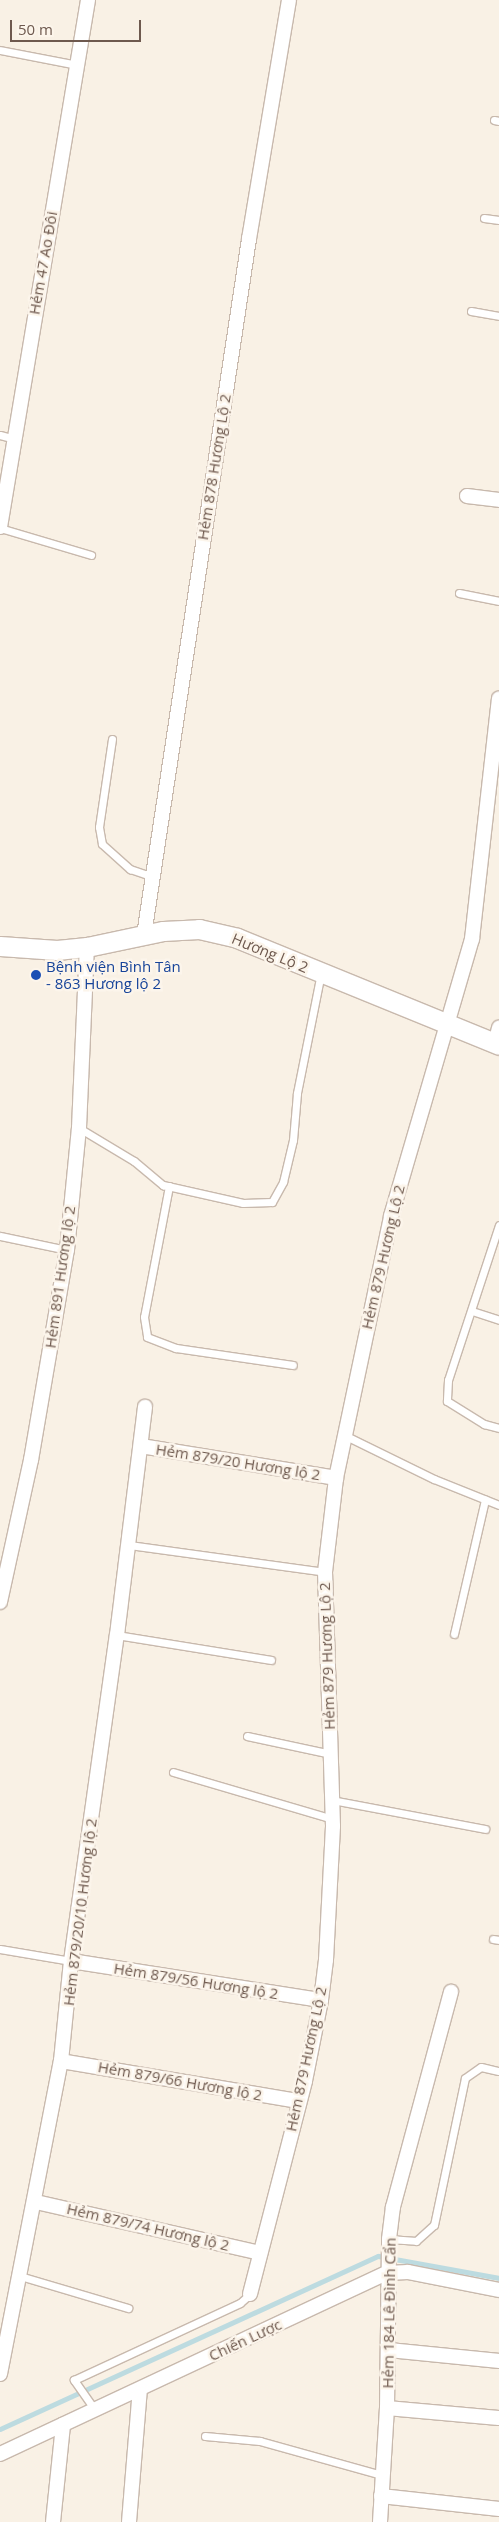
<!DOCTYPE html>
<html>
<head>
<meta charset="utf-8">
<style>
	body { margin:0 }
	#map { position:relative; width:499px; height:2522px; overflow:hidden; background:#f9f1e5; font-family:"Open Sans",sans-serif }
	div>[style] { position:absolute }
	.stream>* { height:5px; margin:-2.5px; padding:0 2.5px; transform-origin:2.5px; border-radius:2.5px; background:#bddbe0 }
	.roads { filter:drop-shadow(1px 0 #c8b9ad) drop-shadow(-1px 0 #c8b9ad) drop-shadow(0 1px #c8b9ad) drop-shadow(0 -1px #c8b9ad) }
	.service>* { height:7px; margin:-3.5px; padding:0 3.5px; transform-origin:3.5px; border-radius:3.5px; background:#fff }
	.minor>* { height:14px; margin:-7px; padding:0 7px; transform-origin:7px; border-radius:7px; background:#fff }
	.secondary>* { height:19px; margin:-9.5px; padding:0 9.5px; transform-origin:9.5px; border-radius:9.5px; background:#fff }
	.dots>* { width:14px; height:14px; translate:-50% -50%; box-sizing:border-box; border:2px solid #fcf5eb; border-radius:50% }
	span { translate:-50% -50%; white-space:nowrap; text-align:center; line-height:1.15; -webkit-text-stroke:5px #fcf5eb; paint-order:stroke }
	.street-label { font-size:15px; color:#6e594e }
	.transit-label { font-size:15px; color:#164399 }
	.left { translate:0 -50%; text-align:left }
	.scale { position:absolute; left:10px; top:20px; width:131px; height:22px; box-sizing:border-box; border:2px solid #6e594e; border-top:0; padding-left:6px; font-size:15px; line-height:18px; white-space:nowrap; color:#6e594e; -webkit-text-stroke:4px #fcf5eb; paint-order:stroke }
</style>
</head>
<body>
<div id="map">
	<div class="stream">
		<i style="left:0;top:2429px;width:416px;rotate:-24.6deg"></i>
		<i style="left:378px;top:2256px;width:123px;rotate:10.3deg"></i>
	</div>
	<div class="roads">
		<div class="service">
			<i style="left:0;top:50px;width:78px;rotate:11deg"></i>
			<i style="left:494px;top:120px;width:5px;rotate:11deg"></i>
			<i style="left:484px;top:218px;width:15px;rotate:8deg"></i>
			<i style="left:471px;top:311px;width:28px;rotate:10deg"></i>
			<i style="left:0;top:435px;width:16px;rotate:15deg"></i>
			<i style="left:0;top:528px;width:95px;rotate:16.5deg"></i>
			<i style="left:459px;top:593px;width:41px;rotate:11.3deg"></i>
			<i style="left:112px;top:739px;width:89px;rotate:98.4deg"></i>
			<i style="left:99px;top:827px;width:17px;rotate:80deg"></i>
			<i style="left:102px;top:844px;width:38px;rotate:42deg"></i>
			<i style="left:130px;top:869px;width:24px;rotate:19deg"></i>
			<i style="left:79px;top:1128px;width:64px;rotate:31deg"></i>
			<i style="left:134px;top:1161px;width:38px;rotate:40deg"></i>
			<i style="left:163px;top:1185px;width:82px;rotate:12.7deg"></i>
			<i style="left:243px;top:1203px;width:29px;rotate:-2deg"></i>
			<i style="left:272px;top:1202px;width:23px;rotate:-61deg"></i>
			<i style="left:283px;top:1182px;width:43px;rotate:-76.6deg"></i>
			<i style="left:293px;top:1140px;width:47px;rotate:-85.1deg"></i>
			<i style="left:297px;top:1093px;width:122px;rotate:-78.7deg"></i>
			<i style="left:169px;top:1186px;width:133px;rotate:100.8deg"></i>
			<i style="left:144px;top:1317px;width:20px;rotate:81deg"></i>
			<i style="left:147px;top:1337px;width:31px;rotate:21deg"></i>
			<i style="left:176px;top:1348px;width:118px;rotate:8.3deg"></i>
			<i style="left:499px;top:1225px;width:163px;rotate:108.2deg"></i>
			<i style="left:448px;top:1380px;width:21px;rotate:93deg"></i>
			<i style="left:447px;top:1401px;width:44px;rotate:31.9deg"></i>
			<i style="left:484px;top:1424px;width:16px;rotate:15deg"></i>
			<i style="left:0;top:1236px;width:68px;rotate:11.8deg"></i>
			<i style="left:472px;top:1311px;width:28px;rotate:18deg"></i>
			<i style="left:344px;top:1435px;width:100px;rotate:26.1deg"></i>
			<i style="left:434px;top:1479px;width:70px;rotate:21.8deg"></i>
			<i style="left:129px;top:1545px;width:198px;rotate:7.8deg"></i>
			<i style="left:454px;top:1634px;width:138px;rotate:-77deg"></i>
			<i style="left:117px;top:1635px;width:156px;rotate:9.2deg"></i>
			<i style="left:247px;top:1736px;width:86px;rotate:12.1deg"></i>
			<i style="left:173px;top:1772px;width:167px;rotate:16.4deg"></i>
			<i style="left:332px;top:1800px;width:156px;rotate:10.7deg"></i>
			<i style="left:493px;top:1939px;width:6px;rotate:9deg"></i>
			<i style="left:0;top:1949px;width:72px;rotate:9.6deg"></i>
			<i style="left:389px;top:2239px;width:27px;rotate:4deg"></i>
			<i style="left:416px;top:2241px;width:24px;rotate:-42deg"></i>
			<i style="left:434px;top:2225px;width:150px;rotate:-78.1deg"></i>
			<i style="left:465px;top:2078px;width:19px;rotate:-35deg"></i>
			<i style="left:481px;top:2067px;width:18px;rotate:13deg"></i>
			<i style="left:20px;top:2276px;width:113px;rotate:16.5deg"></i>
			<i style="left:95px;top:2410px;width:37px;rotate:-125deg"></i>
			<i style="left:74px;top:2380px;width:183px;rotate:-24.9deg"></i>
			<i style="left:240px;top:2303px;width:13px;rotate:-42deg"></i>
			<i style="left:205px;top:2436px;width:55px;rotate:5.2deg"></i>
			<i style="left:260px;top:2441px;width:127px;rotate:15.6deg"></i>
		</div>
		<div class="minor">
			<i style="left:467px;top:496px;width:32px;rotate:7deg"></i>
			<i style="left:0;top:527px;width:534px;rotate:-80.52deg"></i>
			<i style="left:144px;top:935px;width:704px;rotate:-81.42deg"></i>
			<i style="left:249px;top:239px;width:242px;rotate:-80.5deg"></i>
			<i style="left:495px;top:1043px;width:16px;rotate:-75deg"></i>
			<i style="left:141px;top:1446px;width:198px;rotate:9.3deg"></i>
			<i style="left:0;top:1602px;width:145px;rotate:-77.7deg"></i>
			<i style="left:31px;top:1460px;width:213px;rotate:-80.3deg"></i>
			<i style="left:67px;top:1250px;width:123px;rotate:-84.4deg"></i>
			<i style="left:79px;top:1128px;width:181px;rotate:-87.5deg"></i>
			<i style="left:71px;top:1961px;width:253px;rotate:8.9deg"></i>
			<i style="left:61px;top:2061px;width:240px;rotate:9.6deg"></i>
			<i style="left:36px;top:2202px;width:230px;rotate:12.8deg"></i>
			<i style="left:250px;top:2294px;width:220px;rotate:-75.5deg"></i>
			<i style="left:305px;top:2081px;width:83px;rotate:-78.8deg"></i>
			<i style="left:321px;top:2000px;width:40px;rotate:-82.9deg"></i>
			<i style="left:326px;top:1960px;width:134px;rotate:-87deg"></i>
			<i style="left:333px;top:1826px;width:254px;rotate:-91.8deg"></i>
			<i style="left:325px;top:1572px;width:95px;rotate:-83.3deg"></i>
			<i style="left:336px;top:1478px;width:268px;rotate:-78.1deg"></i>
			<i style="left:391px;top:1216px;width:289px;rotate:-73.7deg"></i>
			<i style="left:472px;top:939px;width:242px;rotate:-83.6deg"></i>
			<i style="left:389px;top:2350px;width:111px;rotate:5.7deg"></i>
			<i style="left:0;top:2374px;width:319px;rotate:-79deg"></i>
			<i style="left:61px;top:2061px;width:100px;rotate:-84.3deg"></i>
			<i style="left:71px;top:1961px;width:329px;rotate:-82deg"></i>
			<i style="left:117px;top:1635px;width:230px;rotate:-83deg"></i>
			<i style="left:387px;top:2408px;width:112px;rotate:5.1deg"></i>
			<i style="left:0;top:2454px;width:427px;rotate:-25.1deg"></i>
			<i style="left:387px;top:2273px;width:21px;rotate:-3deg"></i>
			<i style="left:408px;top:2272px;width:93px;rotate:11.2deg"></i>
			<i style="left:381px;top:2496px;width:119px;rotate:6.3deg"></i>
			<i style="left:53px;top:2522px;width:98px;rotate:-84.1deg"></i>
			<i style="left:129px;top:2522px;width:133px;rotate:-85.3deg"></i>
			<i style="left:380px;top:2522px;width:114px;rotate:-86.5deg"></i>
			<i style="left:387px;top:2408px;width:169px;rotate:-89.3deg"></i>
			<i style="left:389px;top:2239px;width:32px;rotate:-83deg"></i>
			<i style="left:393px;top:2207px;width:223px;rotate:-74.9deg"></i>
		</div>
		<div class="secondary">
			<i style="left:0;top:946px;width:57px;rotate:4deg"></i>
			<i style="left:57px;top:950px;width:30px;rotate:-6deg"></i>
			<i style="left:87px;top:947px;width:78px;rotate:-11.9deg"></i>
			<i style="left:163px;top:931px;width:36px;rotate:-3deg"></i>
			<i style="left:199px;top:929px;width:39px;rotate:13deg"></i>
			<i style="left:237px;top:938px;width:283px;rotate:22.2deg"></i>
		</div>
	</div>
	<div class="dots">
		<i style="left:36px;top:975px;background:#1a4fb4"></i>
	</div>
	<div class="street-label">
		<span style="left:43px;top:263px;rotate:-80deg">Hẻm 47 Ao Đôi</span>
		<span style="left:214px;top:467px;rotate:-81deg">Hẻm 878 Hương Lộ 2</span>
		<span style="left:270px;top:953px;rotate:22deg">Hương Lộ 2</span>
		<span style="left:383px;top:1257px;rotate:-77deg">Hẻm 879 Hương Lộ 2</span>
		<span style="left:60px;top:1277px;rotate:-82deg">Hẻm 891 Hương lộ 2</span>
		<span style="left:238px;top:1462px;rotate:9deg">Hẻm 879/20 Hương lộ 2</span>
		<span style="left:327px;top:1656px;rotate:-92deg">Hẻm 879 Hương Lộ 2</span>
		<span style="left:80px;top:1912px;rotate:-83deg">Hẻm 879/20/10 Hương lộ 2</span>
		<span style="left:196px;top:1981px;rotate:9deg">Hẻm 879/56 Hương lộ 2</span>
		<span style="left:306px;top:2059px;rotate:-78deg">Hẻm 879 Hương Lộ 2</span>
		<span style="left:180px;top:2081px;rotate:10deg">Hẻm 879/66 Hương lộ 2</span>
		<span style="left:148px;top:2227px;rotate:13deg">Hẻm 879/74 Hương lộ 2</span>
		<span style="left:389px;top:2313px;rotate:-89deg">Hẻm 184 Lê Đình Cẩn</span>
		<span style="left:245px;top:2340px;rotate:-25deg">Chiến Lược</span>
	</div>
	<div class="transit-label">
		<span class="left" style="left:46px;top:975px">Bệnh viện Bình Tân<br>- 863 Hương lộ 2</span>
	</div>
	<div class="scale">50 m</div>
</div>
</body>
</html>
